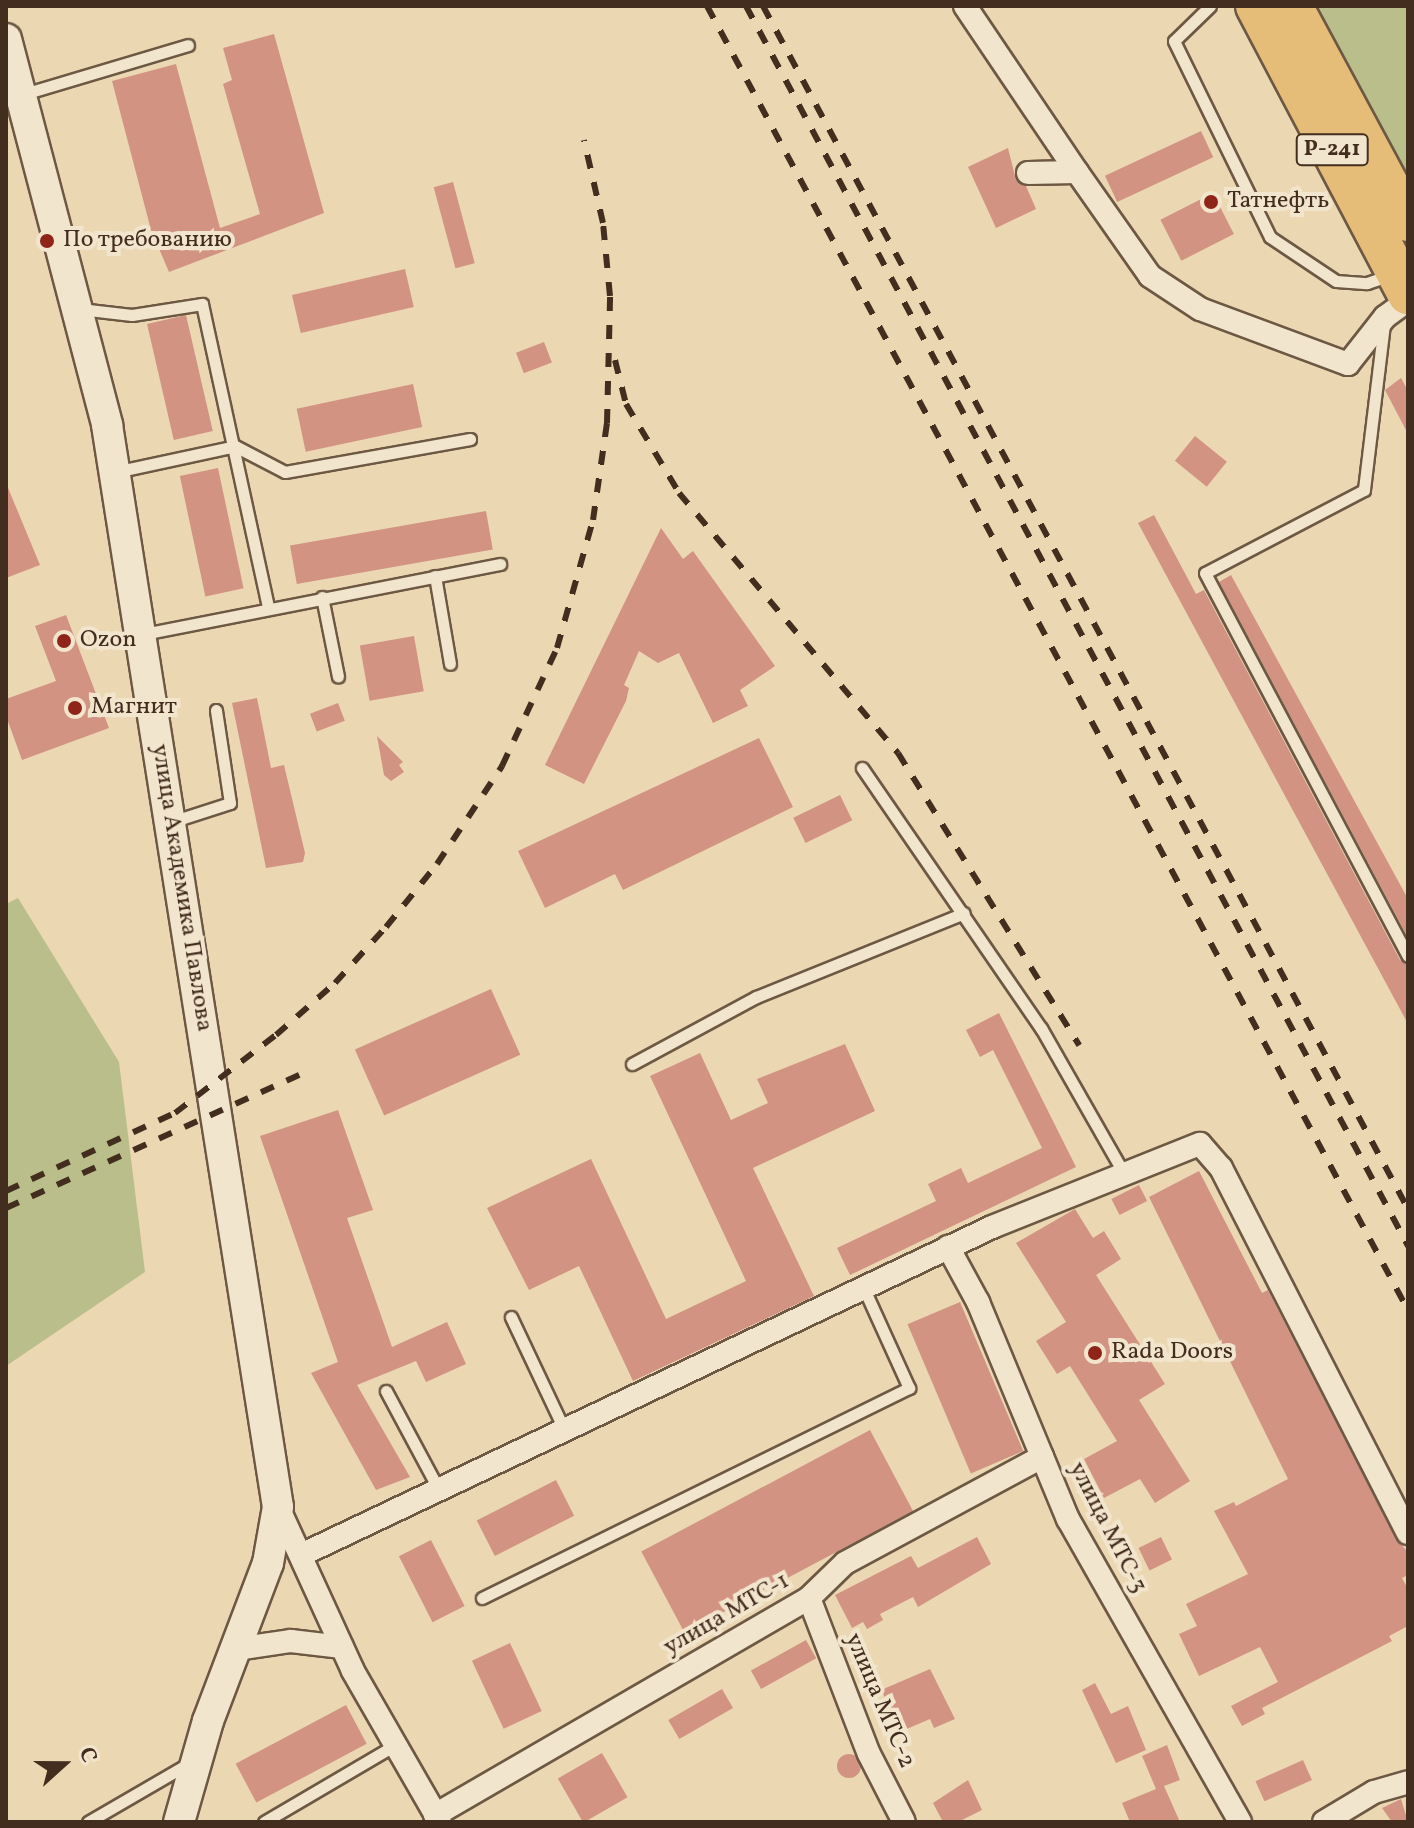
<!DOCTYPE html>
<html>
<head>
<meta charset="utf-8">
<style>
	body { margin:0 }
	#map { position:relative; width:1414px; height:1828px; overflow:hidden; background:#ebd7b2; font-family:Vollkorn,serif }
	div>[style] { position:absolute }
	.green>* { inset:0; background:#babe8a }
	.building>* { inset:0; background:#d39383; transform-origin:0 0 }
	.round { border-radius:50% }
	.roads { filter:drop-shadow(2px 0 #6d5844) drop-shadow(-2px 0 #6d5844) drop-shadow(0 2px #6d5844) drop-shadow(0 -2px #6d5844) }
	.lane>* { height:11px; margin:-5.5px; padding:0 5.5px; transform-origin:5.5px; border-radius:5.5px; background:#f2e5cd }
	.street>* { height:22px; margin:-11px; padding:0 11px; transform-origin:11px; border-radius:11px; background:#f2e5cd }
	.secondary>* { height:30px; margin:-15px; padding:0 15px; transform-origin:15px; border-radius:15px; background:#f2e5cd }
	.highway>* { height:40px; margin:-20px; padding:0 20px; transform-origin:20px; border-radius:20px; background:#e6bc79 }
	.rail>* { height:6px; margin-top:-3px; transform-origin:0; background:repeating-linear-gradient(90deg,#432d1f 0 14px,transparent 0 28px) }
	.dots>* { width:22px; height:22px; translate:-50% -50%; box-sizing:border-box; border:4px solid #f2e5cd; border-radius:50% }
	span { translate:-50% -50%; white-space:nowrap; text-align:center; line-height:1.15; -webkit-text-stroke:8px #f2e5cd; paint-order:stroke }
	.shield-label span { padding:2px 6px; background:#f2e5cd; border:2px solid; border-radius:6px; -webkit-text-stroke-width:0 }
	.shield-label { font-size:22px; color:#432d1f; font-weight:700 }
	.poi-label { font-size:24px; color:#432d1f }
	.left { translate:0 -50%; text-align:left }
	.street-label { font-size:24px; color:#432d1f }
	.frame { position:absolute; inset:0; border:8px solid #432d1f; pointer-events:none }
	.north { position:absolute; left:24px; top:1724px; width:80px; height:80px; -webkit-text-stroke:6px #f2e5cd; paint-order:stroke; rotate:69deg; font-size:22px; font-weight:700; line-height:32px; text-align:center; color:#432d1f }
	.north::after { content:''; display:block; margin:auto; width:28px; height:36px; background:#432d1f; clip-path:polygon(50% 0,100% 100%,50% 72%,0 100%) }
</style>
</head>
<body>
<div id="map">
	<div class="green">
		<i style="clip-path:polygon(1311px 6px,1408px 6px,1408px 195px)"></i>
		<i style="clip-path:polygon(18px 898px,119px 1062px,145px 1272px,6px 1366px,6px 904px)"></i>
	</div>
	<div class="building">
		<i style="clip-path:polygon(274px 34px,324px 213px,169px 272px,151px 230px,112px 81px,176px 64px,220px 228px,260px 214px,223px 84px,232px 80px,223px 48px)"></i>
		<i style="left:1201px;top:131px;width:29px;height:106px;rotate:65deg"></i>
		<i style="clip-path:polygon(1008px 148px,1016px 180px,1026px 186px,1036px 209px,996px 228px,968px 167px)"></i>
		<i style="left:453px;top:182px;width:84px;height:20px;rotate:75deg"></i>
		<i style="left:1213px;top:193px;width:46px;height:59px;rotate:63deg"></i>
		<i style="left:405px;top:269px;width:39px;height:116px;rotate:77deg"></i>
		<i style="left:186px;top:315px;width:119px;height:40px;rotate:77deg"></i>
		<i style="left:544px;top:342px;width:22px;height:30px;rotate:69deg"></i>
		<i style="clip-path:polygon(1401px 378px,1408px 391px,1408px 434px,1385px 390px)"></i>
		<i style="left:413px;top:384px;width:44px;height:119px;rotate:78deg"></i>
		<i style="left:1195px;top:436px;width:41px;height:32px;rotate:39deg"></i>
		<i style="left:218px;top:468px;width:123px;height:39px;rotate:78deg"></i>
		<i style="clip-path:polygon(6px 483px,40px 565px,6px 578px)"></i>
		<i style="left:486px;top:511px;width:39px;height:199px;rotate:80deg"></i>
		<i style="clip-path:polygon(1154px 515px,1196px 594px,1204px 590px,1400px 960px,1408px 964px,1408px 1024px,1138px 523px)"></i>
		<i style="clip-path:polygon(661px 528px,683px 559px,693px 551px,775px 666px,740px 690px,748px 706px,713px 723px,679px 653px,658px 663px,639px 651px,624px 685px,629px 688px,626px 701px,584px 784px,545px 765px)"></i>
		<i style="clip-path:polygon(1231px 575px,1408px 899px,1408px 938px,1219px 582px)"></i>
		<i style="clip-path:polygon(66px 615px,109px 728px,22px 760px,6px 716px,6px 699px,56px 681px,35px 626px)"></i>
		<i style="left:414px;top:636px;width:56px;height:55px;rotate:80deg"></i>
		<i style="clip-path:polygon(257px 698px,271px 768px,284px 765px,305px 853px,303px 862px,266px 868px,232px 703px)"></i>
		<i style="left:338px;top:703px;width:19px;height:30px;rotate:69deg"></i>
		<i style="clip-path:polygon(377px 736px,403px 762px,399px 765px,404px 772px,391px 781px,384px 775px)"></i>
		<i style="clip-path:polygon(759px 738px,793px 807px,623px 890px,615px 874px,545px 908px,518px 851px)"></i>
		<i style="left:840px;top:795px;width:28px;height:52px;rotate:64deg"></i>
		<i style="left:491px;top:989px;width:72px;height:149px;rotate:66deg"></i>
		<i style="clip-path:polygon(999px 1013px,1076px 1167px,850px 1275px,837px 1248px,936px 1201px,928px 1184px,961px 1168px,968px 1183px,1042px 1148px,993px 1050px,980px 1057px,966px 1030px)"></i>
		<i style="clip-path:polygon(845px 1044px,875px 1111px,753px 1168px,814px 1296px,633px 1381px,579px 1266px,529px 1290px,487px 1208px,591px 1159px,666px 1319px,746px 1281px,650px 1076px,700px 1053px,731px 1120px,768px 1103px,757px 1079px)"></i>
		<i style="clip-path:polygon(338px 1110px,373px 1210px,347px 1218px,392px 1347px,447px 1322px,466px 1364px,426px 1382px,416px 1361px,357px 1385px,410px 1477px,376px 1490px,311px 1373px,338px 1362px,260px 1136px)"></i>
		<i style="clip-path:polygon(1199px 1171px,1262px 1293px,1268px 1290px,1396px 1539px,1408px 1552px,1408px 1575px,1402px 1578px,1408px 1589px,1408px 1626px,1389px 1636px,1392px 1641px,1262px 1708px,1265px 1714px,1242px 1726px,1231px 1706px,1278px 1682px,1260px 1647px,1199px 1676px,1179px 1634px,1197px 1626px,1186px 1604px,1248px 1574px,1214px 1511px,1234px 1502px,1236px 1506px,1288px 1479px,1149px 1197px)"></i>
		<i style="left:1139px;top:1185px;width:18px;height:31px;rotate:63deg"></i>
		<i style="clip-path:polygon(1075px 1209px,1093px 1238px,1104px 1231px,1121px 1259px,1096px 1275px,1165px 1384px,1139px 1400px,1190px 1481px,1155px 1503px,1140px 1479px,1104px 1498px,1084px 1459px,1117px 1441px,1070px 1366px,1057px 1374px,1036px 1341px,1066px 1322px,1016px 1243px)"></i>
		<i style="left:960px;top:1302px;width:162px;height:57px;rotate:67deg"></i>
		<i style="left:870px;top:1430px;width:92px;height:259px;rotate:62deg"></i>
		<i style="left:556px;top:1480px;width:40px;height:89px;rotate:63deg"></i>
		<i style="clip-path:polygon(977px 1537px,991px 1564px,918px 1607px,913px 1597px,880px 1614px,883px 1620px,867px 1629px,863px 1622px,852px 1628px,835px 1595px,911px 1556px,918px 1568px)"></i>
		<i style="left:1161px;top:1537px;width:25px;height:25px;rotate:64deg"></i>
		<i style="left:431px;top:1540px;width:74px;height:36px;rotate:63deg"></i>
		<i style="left:806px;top:1640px;width:21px;height:63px;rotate:61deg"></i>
		<i style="left:510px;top:1643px;width:75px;height:42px;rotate:65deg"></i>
		<i style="clip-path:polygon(930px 1669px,955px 1719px,934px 1728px,930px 1719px,902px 1731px,881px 1690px)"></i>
		<i style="clip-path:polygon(1095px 1683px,1111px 1714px,1128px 1706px,1146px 1750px,1116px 1763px,1082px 1690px)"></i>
		<i style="left:722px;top:1689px;width:22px;height:62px;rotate:60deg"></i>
		<i style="left:346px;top:1705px;width:44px;height:125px;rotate:62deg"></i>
		<i style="clip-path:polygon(1167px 1745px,1180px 1780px,1164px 1786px,1180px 1822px,1130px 1822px,1122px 1803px,1156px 1789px,1142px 1756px)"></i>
		<i style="left:602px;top:1753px;width:51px;height:51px;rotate:60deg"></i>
		<i class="round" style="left:837px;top:1754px;width:24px;height:24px"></i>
		<i style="left:1303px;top:1760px;width:22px;height:52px;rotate:66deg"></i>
		<i style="clip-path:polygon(968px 1780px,982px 1810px,958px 1822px,943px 1822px,933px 1803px)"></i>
		<i style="clip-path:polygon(1401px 1799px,1408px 1822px,1392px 1822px,1382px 1808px)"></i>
	</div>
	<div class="roads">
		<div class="lane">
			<i style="left:1210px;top:6px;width:50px;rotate:135.8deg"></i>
			<i style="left:1174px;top:41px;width:218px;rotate:63.9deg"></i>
			<i style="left:1270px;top:237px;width:79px;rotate:33.7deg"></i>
			<i style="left:1336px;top:281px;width:31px;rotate:4deg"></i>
			<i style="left:1367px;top:283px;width:24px;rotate:-19deg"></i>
			<i style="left:24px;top:94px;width:171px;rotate:-16.6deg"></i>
			<i style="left:80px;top:309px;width:52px;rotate:6.6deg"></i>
			<i style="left:132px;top:315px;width:71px;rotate:-8.9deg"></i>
			<i style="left:202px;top:304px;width:310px;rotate:77.7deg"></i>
			<i style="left:1384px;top:324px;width:167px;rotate:96.9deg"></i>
			<i style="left:1364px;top:490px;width:179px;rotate:152.4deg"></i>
			<i style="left:1205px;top:573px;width:433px;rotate:62.1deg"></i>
			<i style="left:115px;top:472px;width:123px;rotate:-12.2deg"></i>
			<i style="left:235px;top:446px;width:56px;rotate:27.5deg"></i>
			<i style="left:285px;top:472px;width:188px;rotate:-10.1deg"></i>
			<i style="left:435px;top:576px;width:89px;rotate:80.3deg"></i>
			<i style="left:322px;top:597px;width:81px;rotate:78.6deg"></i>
			<i style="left:143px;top:634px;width:364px;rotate:-11.1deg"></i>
			<i style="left:862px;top:768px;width:316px;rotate:55.5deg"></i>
			<i style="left:1041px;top:1028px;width:166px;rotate:60.3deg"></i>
			<i style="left:171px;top:822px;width:62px;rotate:-17.9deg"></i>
			<i style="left:230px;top:803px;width:94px;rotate:-98.6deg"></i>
			<i style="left:632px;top:1064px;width:141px;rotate:-28.4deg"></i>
			<i style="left:756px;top:997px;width:224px;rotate:-22deg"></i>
			<i style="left:511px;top:1317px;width:122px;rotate:64.7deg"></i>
			<i style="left:386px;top:1391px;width:108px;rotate:61.8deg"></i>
			<i style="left:482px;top:1598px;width:476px;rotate:-26.2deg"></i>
			<i style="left:909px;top:1388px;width:109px;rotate:-114.4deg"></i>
			<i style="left:88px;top:1822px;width:119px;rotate:-30.2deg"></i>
			<i style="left:264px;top:1822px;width:152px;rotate:-30.4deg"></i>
		</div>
		<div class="street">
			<i style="left:965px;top:6px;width:200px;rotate:56deg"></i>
			<i style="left:1028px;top:173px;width:49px;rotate:-1.2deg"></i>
			<i style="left:1077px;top:172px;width:127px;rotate:54.9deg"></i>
			<i style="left:1150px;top:276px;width:60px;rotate:33.4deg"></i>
			<i style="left:1200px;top:309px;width:158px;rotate:20.4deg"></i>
			<i style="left:1348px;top:364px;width:60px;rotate:-51.8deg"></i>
			<i style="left:1385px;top:317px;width:29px;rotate:-36deg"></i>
			<i style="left:948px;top:1247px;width:63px;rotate:61.4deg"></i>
			<i style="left:978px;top:1302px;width:235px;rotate:67.5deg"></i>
			<i style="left:1068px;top:1519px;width:348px;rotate:60.4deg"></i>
			<i style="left:278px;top:1507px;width:180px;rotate:65.4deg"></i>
			<i style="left:353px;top:1671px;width:174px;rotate:60.1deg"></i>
			<i style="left:301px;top:1555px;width:765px;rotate:-25.39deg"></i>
			<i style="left:992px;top:1227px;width:224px;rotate:-21.8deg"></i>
			<i style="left:1200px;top:1144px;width:32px;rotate:49deg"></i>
			<i style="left:1221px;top:1168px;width:410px;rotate:62.9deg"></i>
			<i style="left:809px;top:1598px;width:167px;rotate:69deg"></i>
			<i style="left:869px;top:1754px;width:76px;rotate:62.8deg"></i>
			<i style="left:236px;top:1649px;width:56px;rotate:-8.3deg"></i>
			<i style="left:291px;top:1641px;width:51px;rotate:6.7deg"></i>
			<i style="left:435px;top:1815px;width:432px;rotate:-30.1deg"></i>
			<i style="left:809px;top:1598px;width:50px;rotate:-44.2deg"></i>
			<i style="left:845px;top:1563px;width:224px;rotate:-28.3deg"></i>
			<i style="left:1324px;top:1822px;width:58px;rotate:-31deg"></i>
			<i style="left:1374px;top:1792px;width:35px;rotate:-16deg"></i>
		</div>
		<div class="secondary">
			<i style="left:6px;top:39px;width:399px;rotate:75.3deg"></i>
			<i style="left:107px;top:425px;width:1095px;rotate:81.02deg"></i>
			<i style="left:278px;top:1507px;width:57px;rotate:100.1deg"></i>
			<i style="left:268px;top:1563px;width:169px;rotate:110.8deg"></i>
			<i style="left:208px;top:1721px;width:105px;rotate:106deg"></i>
		</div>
		<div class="highway">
			<i style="left:1256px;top:6px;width:326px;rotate:62.2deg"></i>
			<i style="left:1292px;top:6px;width:244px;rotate:61.7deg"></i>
		</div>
	</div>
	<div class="rail">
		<i style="left:707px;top:6px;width:1480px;rotate:61.74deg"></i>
		<i style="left:746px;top:6px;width:1406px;rotate:61.9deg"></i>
		<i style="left:763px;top:6px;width:1365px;rotate:61.8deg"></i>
		<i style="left:615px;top:360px;width:45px;rotate:76deg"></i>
		<i style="left:626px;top:404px;width:104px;rotate:59.2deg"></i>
		<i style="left:679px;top:493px;width:340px;rotate:49.9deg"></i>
		<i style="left:898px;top:753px;width:344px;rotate:58.2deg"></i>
		<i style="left:6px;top:1191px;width:186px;rotate:-24.8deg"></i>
		<i style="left:175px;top:1113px;width:128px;rotate:-37.7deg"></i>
		<i style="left:276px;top:1035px;width:79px;rotate:-41.4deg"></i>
		<i style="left:335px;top:983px;width:76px;rotate:-47.7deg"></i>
		<i style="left:386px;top:927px;width:81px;rotate:-51deg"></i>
		<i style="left:437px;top:864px;width:118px;rotate:-56.4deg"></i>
		<i style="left:502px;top:766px;width:130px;rotate:-65deg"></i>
		<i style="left:557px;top:648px;width:133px;rotate:-74.3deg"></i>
		<i style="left:593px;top:520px;width:98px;rotate:-81.8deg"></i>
		<i style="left:607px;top:423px;width:127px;rotate:-88.6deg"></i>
		<i style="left:610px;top:296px;width:73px;rotate:-95.5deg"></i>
		<i style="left:603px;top:223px;width:85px;rotate:-102.9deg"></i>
		<i style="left:6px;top:1208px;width:326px;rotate:-24.4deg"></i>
	</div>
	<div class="dots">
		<i style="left:1211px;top:202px;background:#8f2418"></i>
		<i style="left:47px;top:241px;background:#8f2418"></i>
		<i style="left:64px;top:641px;background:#8f2418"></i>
		<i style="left:75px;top:708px;background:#8f2418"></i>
		<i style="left:1095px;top:1353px;background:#8f2418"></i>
	</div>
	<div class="shield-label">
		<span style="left:1332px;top:150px">Р-241</span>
	</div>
	<div class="poi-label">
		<span class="left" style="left:1227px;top:202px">Татнефть</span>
		<span class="left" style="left:63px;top:241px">По требованию</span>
		<span class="left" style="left:80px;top:641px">Ozon</span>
		<span class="left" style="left:91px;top:708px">Магнит</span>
		<span class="left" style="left:1111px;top:1353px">Rada Doors</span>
	</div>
	<div class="street-label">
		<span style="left:181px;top:888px;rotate:81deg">улица Академика Павлова</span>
		<span style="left:1107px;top:1528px;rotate:63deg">улица МТС-3</span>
		<span style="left:727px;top:1615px;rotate:-30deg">улица МТС-1</span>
		<span style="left:879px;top:1701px;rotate:67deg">улица МТС-2</span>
	</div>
	<div class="frame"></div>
	<div class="north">С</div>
</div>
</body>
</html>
